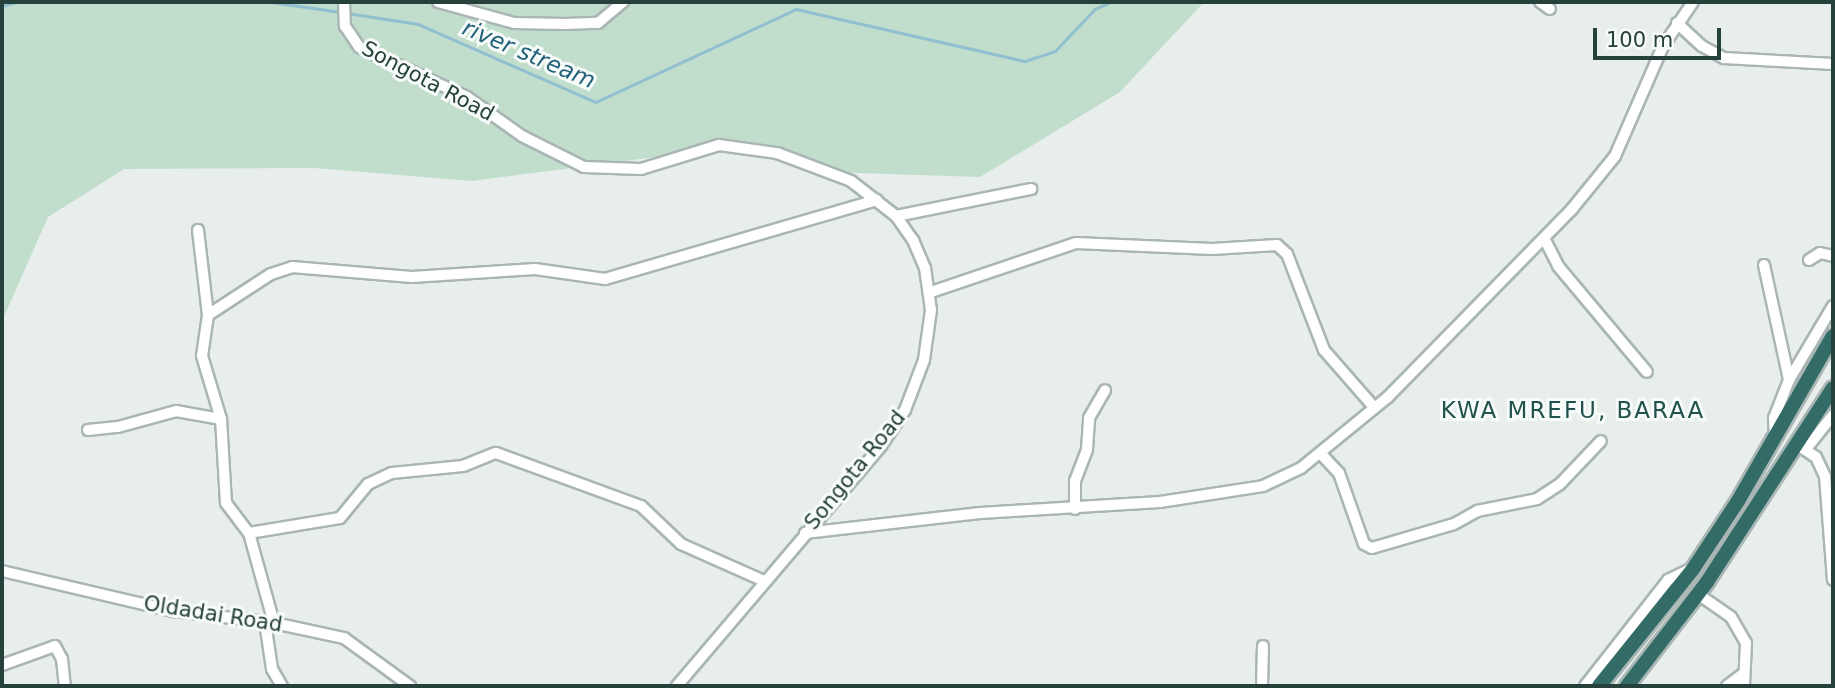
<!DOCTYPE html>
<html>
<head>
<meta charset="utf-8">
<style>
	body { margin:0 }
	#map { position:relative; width:1835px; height:688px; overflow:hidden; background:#e7eeec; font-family:"DejaVu Sans",sans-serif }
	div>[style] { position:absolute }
	.green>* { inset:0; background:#c1decc }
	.stream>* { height:2.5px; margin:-1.25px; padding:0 1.25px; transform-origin:1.25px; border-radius:1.25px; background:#92bfd0 }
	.roads { filter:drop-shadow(2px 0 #a9b6b4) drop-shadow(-2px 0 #a9b6b4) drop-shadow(0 2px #a9b6b4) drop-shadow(0 -2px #a9b6b4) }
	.minor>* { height:10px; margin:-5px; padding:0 5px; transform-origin:5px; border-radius:5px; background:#fff }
	.highway>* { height:14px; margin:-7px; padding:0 7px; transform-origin:7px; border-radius:7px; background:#336b66 }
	span { translate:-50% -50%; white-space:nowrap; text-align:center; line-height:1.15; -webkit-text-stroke:6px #f7fbf9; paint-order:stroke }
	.street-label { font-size:21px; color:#26403c }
	.water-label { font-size:23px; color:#22627a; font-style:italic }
	.neighbourhood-label { font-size:23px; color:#22524c; letter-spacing:2px }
	.frame { position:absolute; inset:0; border:4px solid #26403c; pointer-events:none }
	.scale { position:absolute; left:1593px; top:28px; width:128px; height:32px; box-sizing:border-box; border:4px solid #26403c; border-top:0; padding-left:9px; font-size:21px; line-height:24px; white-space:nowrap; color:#26403c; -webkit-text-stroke:5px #f7fbf9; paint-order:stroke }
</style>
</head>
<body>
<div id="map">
	<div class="green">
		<i style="clip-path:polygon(2px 2px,1204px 2px,1120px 92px,980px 177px,826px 172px,740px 146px,472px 181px,314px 168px,124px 169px,48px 217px,2px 321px)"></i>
	</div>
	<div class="stream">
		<i style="left:271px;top:2px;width:70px;rotate:8.2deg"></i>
		<i style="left:2px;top:6px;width:15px;rotate:-16deg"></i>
		<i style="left:347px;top:13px;width:72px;rotate:8.8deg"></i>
		<i style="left:418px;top:24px;width:194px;rotate:23.7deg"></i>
		<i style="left:596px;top:102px;width:221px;rotate:-24.9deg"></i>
		<i style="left:796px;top:9px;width:235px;rotate:12.8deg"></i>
		<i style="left:1025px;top:61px;width:32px;rotate:-18deg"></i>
		<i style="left:1055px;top:51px;width:58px;rotate:-46.4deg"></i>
		<i style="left:1095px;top:9px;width:17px;rotate:-24deg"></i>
	</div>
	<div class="roads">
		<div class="minor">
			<i style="left:344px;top:2px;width:24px;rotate:88deg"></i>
			<i style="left:345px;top:26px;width:25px;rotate:56deg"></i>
			<i style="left:359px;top:47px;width:119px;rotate:24.8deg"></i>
			<i style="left:467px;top:97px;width:67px;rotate:35.3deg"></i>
			<i style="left:522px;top:136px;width:69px;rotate:26.6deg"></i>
			<i style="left:584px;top:167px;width:57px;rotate:2deg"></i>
			<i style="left:641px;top:169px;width:82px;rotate:-17.1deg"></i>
			<i style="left:719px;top:145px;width:59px;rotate:7.9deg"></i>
			<i style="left:777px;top:153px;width:79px;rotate:20.7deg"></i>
			<i style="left:851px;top:181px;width:57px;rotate:37.9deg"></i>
			<i style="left:896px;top:216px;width:29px;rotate:55deg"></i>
			<i style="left:913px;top:240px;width:30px;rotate:67deg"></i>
			<i style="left:925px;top:268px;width:42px;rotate:81.9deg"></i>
			<i style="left:931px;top:310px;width:50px;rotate:98deg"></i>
			<i style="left:924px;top:360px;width:53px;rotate:110.8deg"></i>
			<i style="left:905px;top:410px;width:43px;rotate:123.7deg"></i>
			<i style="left:881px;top:446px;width:315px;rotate:130.4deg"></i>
			<i style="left:438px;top:2px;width:79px;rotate:15.4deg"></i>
			<i style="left:514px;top:23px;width:51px;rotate:1.1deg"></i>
			<i style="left:565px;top:24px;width:33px;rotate:-2deg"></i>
			<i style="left:598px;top:23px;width:33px;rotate:-40deg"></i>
			<i style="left:1540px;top:2px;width:12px;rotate:35deg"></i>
			<i style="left:1677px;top:23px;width:34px;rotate:43deg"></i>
			<i style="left:1702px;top:46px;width:25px;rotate:29deg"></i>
			<i style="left:1724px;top:58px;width:109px;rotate:3.2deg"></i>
			<i style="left:896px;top:216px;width:138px;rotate:-11.3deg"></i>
			<i style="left:198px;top:230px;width:86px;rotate:83.3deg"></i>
			<i style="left:208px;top:315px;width:41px;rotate:98.3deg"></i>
			<i style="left:202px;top:356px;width:66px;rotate:73.2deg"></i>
			<i style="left:1545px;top:240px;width:29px;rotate:63deg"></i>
			<i style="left:1558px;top:266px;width:138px;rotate:50deg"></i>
			<i style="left:1809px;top:260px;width:13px;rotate:-32deg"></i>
			<i style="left:1820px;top:253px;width:13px;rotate:13deg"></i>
			<i style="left:1764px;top:265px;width:118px;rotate:77.7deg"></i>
			<i style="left:931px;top:292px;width:153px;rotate:-18.7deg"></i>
			<i style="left:1076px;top:243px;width:136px;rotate:2.5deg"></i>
			<i style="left:1212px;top:249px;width:65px;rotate:-3.5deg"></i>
			<i style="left:1277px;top:245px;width:13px;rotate:42deg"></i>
			<i style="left:1287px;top:254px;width:103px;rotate:68.9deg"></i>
			<i style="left:1324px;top:350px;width:74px;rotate:48.8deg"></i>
			<i style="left:208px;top:315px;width:75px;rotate:-33.1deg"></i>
			<i style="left:271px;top:274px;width:22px;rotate:-18deg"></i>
			<i style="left:292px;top:267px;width:120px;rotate:4.8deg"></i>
			<i style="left:412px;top:277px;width:123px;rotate:-3.7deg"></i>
			<i style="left:535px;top:269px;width:71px;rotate:8.1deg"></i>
			<i style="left:605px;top:279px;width:283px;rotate:-16.2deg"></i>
			<i style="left:88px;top:430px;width:30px;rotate:-6deg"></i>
			<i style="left:118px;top:427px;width:60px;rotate:-15.4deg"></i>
			<i style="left:176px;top:411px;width:46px;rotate:10.1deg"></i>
			<i style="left:221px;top:419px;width:84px;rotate:86.6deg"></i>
			<i style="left:226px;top:503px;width:38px;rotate:53deg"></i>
			<i style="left:249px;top:533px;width:93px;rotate:74.5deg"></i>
			<i style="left:1775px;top:434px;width:16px;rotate:-94deg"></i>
			<i style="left:1774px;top:418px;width:41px;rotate:-68.5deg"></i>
			<i style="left:1789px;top:380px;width:86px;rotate:-59.3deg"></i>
			<i style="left:1795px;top:443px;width:25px;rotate:34deg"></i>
			<i style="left:1816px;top:457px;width:21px;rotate:65deg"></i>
			<i style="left:1825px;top:476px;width:104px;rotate:85.6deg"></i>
			<i style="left:1806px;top:449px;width:43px;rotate:-51.5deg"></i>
			<i style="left:1322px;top:455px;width:25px;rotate:47deg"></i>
			<i style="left:1339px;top:473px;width:75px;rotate:70.6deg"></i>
			<i style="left:1364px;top:544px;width:9px;rotate:27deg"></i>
			<i style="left:1372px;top:548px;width:85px;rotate:-16.3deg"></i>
			<i style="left:1454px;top:524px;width:26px;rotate:-29deg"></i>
			<i style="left:1477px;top:511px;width:61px;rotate:-11.3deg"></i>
			<i style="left:1537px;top:499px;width:27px;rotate:-33deg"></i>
			<i style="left:1560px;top:484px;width:59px;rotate:-46.4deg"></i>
			<i style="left:1075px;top:509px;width:28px;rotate:-90deg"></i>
			<i style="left:1075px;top:481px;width:34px;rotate:-69deg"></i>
			<i style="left:1087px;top:449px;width:31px;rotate:-86deg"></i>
			<i style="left:1089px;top:418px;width:32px;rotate:-60deg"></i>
			<i style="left:249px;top:533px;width:92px;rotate:-9.4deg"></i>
			<i style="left:340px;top:518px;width:44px;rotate:-50.5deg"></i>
			<i style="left:368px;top:484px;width:26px;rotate:-25deg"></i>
			<i style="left:392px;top:473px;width:71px;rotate:-5.6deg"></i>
			<i style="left:463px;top:466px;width:35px;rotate:-22deg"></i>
			<i style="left:496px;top:453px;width:154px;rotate:20.1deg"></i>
			<i style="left:641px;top:506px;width:55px;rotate:43.5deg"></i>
			<i style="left:681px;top:544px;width:91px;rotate:24deg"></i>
			<i style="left:805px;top:533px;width:176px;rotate:-6.5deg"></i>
			<i style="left:980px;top:513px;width:180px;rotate:-3.5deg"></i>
			<i style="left:1160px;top:502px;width:104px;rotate:-8.8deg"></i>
			<i style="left:1263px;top:486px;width:42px;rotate:-25.3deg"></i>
			<i style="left:1301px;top:468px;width:112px;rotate:-39.2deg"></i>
			<i style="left:1388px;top:397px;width:263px;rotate:-45.6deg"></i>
			<i style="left:1572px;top:209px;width:68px;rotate:-50.9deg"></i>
			<i style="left:1615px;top:156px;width:120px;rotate:-66.4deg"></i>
			<i style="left:1663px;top:46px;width:53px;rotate:-55.7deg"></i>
			<i style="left:2px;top:571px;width:176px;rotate:13.2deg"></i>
			<i style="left:173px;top:611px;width:102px;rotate:6.8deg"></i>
			<i style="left:274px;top:623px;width:72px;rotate:12.1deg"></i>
			<i style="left:344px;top:638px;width:82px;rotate:36deg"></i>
			<i style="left:1698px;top:594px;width:40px;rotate:34.9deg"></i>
			<i style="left:1731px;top:617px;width:30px;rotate:60deg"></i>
			<i style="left:1746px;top:643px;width:43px;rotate:92.7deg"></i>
			<i style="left:265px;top:622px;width:48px;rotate:81.5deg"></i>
			<i style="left:272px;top:669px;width:20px;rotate:60deg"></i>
			<i style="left:2px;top:665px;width:56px;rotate:-19.7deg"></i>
			<i style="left:55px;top:646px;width:15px;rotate:62deg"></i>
			<i style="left:62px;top:659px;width:27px;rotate:84deg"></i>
			<i style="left:1262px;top:686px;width:40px;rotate:-88.6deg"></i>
			<i style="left:1585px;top:686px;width:135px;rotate:-51.9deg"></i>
			<i style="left:1668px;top:580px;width:25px;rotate:-26deg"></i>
			<i style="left:1727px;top:686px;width:21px;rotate:-37deg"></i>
		</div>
		<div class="highway">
			<i style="left:1599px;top:686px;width:150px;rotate:-51.2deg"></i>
			<i style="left:1693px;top:569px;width:82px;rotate:-56.5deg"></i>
			<i style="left:1738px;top:501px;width:190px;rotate:-60.1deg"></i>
			<i style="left:1627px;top:686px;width:131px;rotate:-52.4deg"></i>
			<i style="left:1707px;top:582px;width:231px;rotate:-57deg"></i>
		</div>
	</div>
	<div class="street-label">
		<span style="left:428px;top:81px;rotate:28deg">Songota Road</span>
		<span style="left:855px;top:470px;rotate:-51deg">Songota Road</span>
		<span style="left:213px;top:614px;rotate:9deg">Oldadai Road</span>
	</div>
	<div class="water-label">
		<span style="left:529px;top:54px;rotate:23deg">river stream</span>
	</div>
	<div class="neighbourhood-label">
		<span style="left:1573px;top:410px">KWA MREFU, BARAA</span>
	</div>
	<div class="frame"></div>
	<div class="scale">100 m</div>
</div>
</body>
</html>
